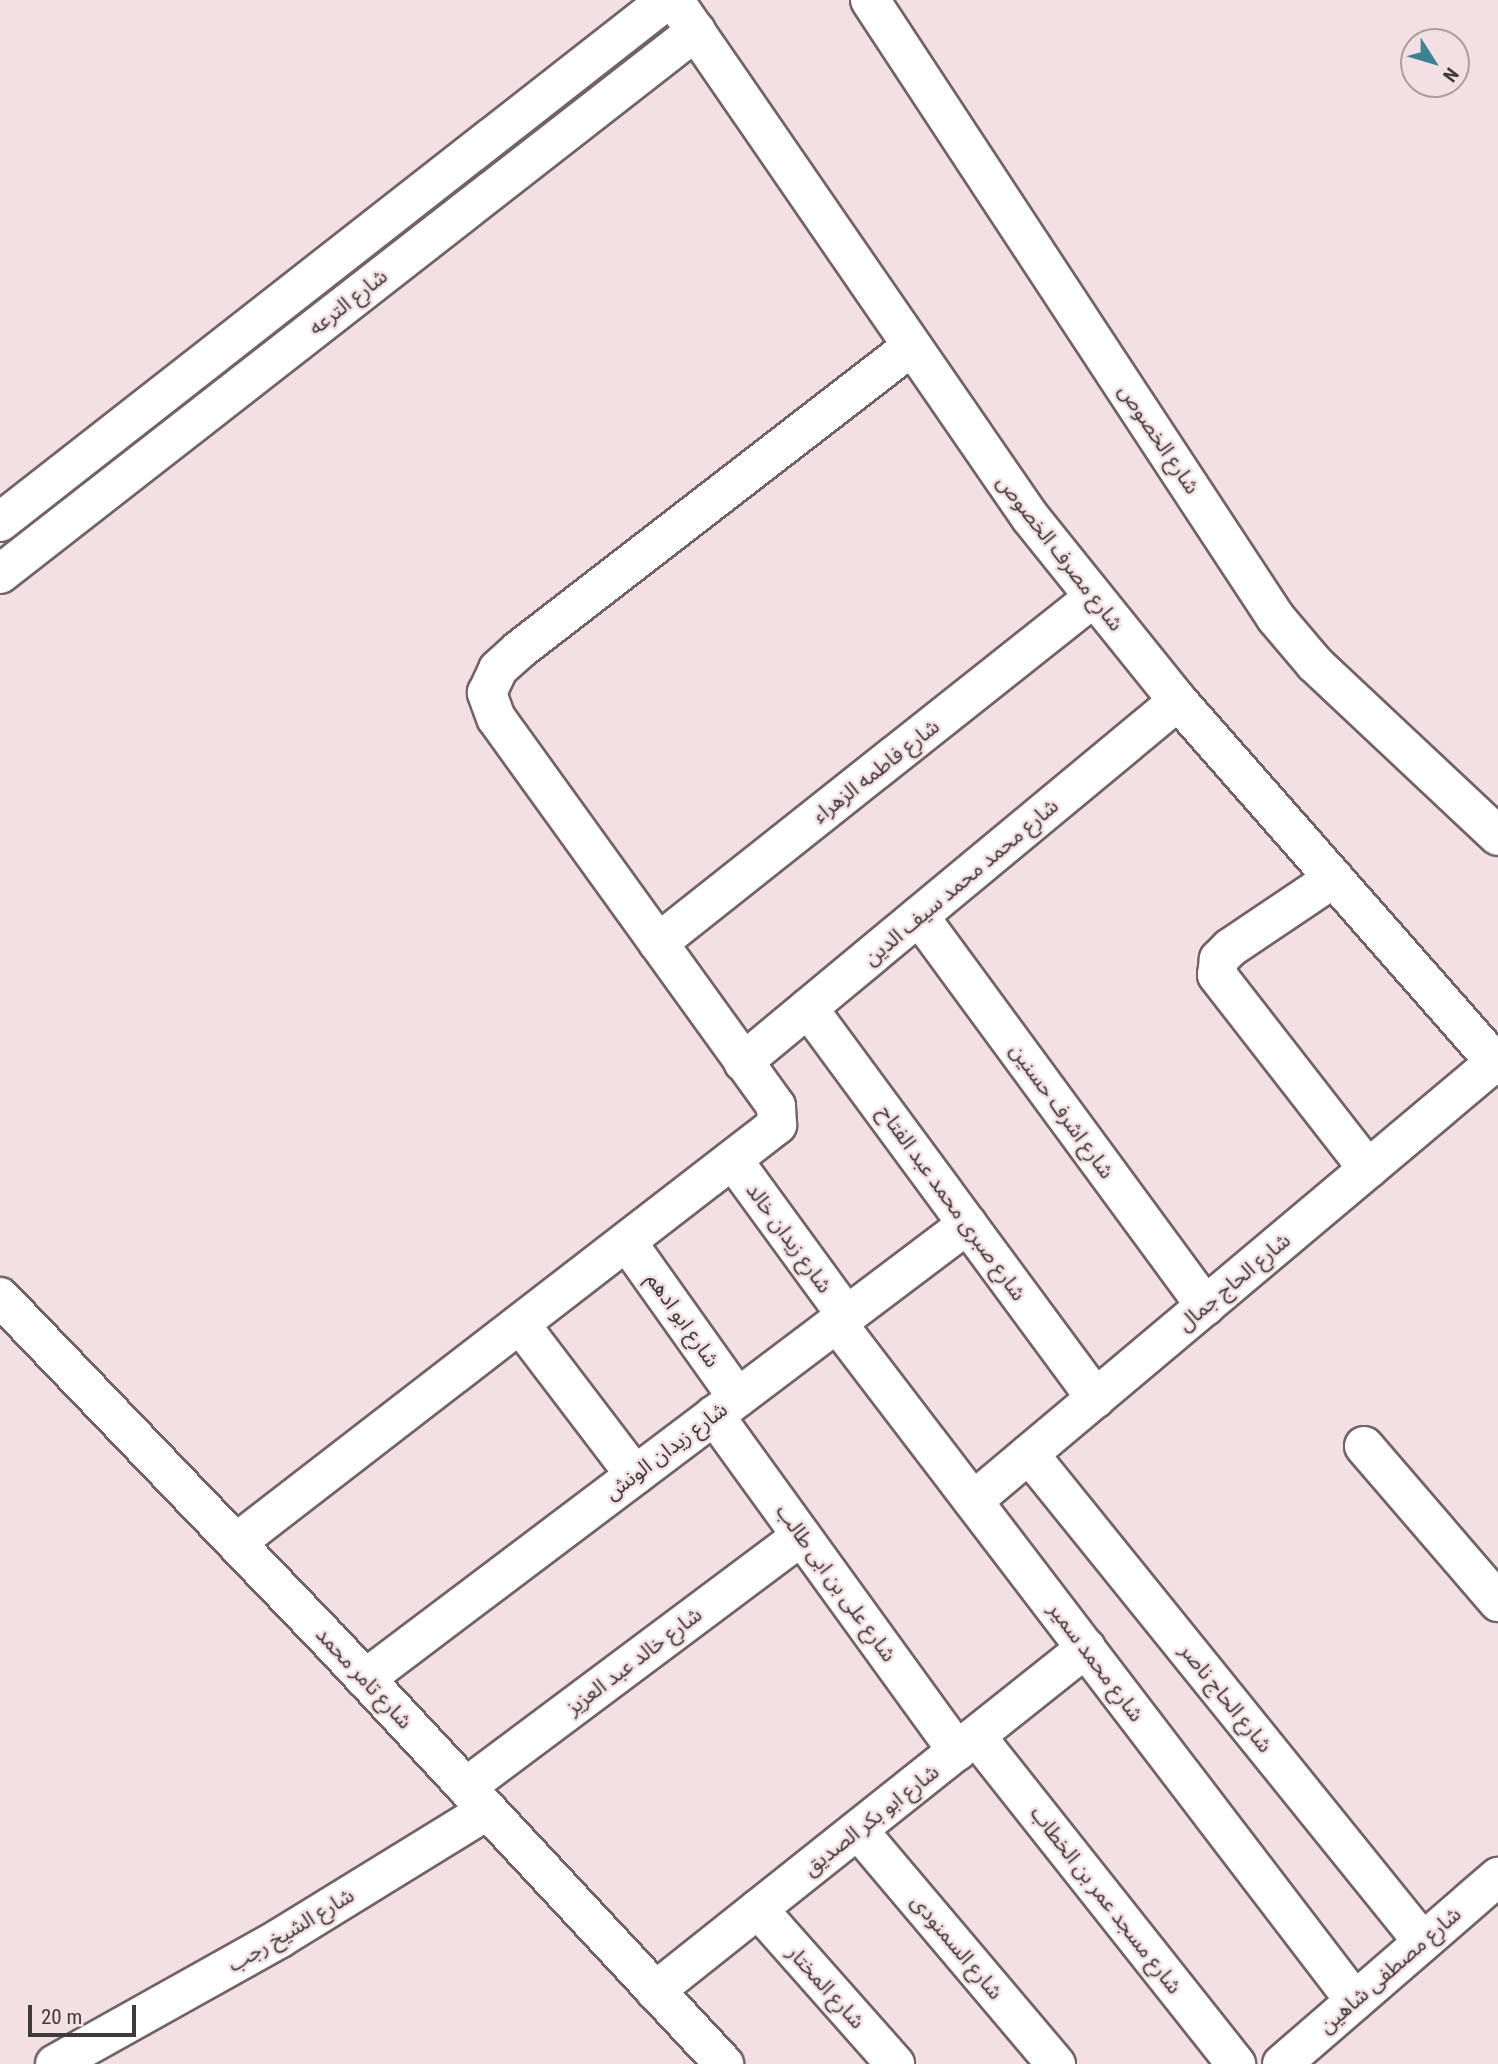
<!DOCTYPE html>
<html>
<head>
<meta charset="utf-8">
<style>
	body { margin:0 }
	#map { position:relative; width:1498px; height:2064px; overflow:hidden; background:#f2e0e4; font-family:"Roboto Condensed","Noto Sans Arabic",sans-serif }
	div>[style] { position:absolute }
	.roads { filter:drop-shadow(2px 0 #726366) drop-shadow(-2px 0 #726366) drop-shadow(0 2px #726366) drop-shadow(0 -2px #726366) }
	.minor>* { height:38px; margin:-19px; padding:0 19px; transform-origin:19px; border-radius:19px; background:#fff }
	span { translate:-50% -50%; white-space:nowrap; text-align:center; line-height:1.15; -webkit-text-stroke:5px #f2e0e4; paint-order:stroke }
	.street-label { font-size:21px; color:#413a3b }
	.north { position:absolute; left:1400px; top:28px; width:70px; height:70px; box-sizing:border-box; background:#f2e0e4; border:2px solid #ab9ea0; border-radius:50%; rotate:127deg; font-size:19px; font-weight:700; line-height:28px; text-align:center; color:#413a3b }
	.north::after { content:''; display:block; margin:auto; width:24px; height:32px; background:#3f8292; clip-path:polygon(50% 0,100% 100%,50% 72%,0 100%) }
	.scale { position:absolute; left:28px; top:2005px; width:108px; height:32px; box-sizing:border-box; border:4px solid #413a3b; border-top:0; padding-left:9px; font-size:21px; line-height:24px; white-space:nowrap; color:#413a3b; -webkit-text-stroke:5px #f2e0e4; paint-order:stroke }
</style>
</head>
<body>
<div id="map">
	<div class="roads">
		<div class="minor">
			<i style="left:674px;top:0;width:628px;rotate:55.45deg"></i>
			<i style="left:1030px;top:517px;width:236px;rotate:51.2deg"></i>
			<i style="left:1178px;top:701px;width:485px;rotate:48.7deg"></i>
			<i style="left:870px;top:0;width:739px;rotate:56.7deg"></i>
			<i style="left:1276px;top:618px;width:60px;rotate:49.7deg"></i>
			<i style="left:1315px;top:664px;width:251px;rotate:43.2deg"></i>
			<i style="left:0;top:522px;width:847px;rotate:-38.05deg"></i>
			<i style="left:0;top:574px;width:883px;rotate:-37.96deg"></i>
			<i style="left:1334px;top:878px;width:125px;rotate:146.1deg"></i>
			<i style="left:1230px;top:948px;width:16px;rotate:135deg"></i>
			<i style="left:1219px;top:959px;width:16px;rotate:97deg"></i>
			<i style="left:1217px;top:975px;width:246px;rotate:52.1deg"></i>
			<i style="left:919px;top:916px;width:484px;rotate:53.7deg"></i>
			<i style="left:658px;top:943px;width:555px;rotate:-38.42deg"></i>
			<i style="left:808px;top:1008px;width:485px;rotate:53.6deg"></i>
			<i style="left:743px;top:1062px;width:565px;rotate:-39.69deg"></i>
			<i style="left:733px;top:1160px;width:192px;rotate:53.9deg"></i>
			<i style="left:627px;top:1242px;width:191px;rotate:54.6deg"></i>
			<i style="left:0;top:1297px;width:478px;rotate:46.2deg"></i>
			<i style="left:331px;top:1642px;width:577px;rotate:47.04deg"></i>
			<i style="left:837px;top:1323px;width:853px;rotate:52.62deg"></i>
			<i style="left:520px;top:1324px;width:190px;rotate:52.7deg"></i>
			<i style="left:714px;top:1415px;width:415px;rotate:54.1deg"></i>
			<i style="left:1364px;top:1446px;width:206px;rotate:49.3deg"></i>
			<i style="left:1029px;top:1454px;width:627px;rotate:51.08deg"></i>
			<i style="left:973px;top:1501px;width:682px;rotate:-40.06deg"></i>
			<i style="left:236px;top:1543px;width:684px;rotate:-37.69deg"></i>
			<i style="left:777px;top:1125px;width:19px;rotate:-93deg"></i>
			<i style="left:776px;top:1106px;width:478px;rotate:-125.8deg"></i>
			<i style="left:496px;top:718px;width:27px;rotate:-110deg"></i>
			<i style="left:487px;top:693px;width:26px;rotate:-65deg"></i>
			<i style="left:498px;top:669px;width:28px;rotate:-42deg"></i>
			<i style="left:519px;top:650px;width:494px;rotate:-37.7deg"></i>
			<i style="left:365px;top:1679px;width:755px;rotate:-37.04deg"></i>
			<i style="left:976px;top:1736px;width:419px;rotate:51.6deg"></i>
			<i style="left:466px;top:1787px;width:419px;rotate:-36.8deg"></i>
			<i style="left:858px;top:1830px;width:307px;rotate:49.8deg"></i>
			<i style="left:758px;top:1909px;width:207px;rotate:48.5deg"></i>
			<i style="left:655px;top:1991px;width:551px;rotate:-38.51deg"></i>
			<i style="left:55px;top:2064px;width:258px;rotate:-29.2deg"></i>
			<i style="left:280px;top:1938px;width:244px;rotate:-31.6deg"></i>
			<i style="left:1282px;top:2064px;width:286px;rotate:-40.9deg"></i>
		</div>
	</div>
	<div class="street-label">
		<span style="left:348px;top:302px;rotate:-38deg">شارع الترعه</span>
		<span style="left:1159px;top:439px;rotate:56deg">شارع الخصوص</span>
		<span style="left:1060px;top:553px;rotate:52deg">شارع مصرف الخصوص</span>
		<span style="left:876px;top:771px;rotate:-38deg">شارع فاطمه الزهراء</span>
		<span style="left:961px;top:882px;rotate:-40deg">شارع محمد محمد سيف الدين</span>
		<span style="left:1062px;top:1111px;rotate:54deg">شارع اشرف حسنين</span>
		<span style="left:952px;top:1203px;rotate:54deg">شارع صبرى محمد عبد الفتاح</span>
		<span style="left:789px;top:1238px;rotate:54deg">شارع زيدان خالد</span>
		<span style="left:1234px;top:1282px;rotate:-40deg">شارع الحاج جمال</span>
		<span style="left:683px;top:1320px;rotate:55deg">شارع ابو ادهم</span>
		<span style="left:666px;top:1451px;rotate:-37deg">شارع زيدان الونش</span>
		<span style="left:836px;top:1583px;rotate:54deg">شارع على بن ابى طالب</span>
		<span style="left:634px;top:1661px;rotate:-37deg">شارع خالد عبد العزيز</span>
		<span style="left:1096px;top:1662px;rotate:53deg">شارع محمد سمير</span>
		<span style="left:364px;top:1678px;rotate:47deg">شارع تامر محمد</span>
		<span style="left:1226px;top:1698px;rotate:51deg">شارع الحاج ناصر</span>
		<span style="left:871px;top:1820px;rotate:-38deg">شارع ابو بكر الصديق</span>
		<span style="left:1106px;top:1900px;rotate:52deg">شارع مسجد عمر بن الخطاب</span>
		<span style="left:291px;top:1930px;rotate:-31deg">شارع الشيخ رجب</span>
		<span style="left:957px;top:1947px;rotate:50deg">شارع السمنودى</span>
		<span style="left:1390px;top:1970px;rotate:-41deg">شارع مصطفى شاهين</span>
		<span style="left:826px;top:1987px;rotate:48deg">شارع المختار</span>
	</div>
	<div class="north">N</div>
	<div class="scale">20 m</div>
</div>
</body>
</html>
